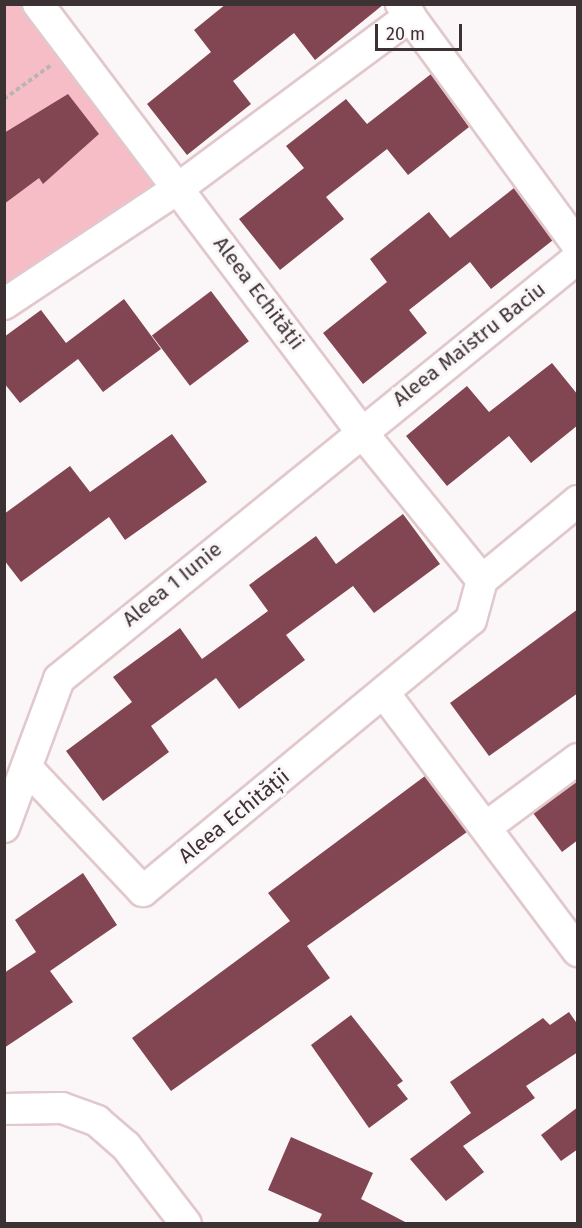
<!DOCTYPE html>
<html>
<head>
<meta charset="utf-8">
<style>
	body { margin:0 }
	#map { position:relative; width:582px; height:1228px; overflow:hidden; background:#fbf6f7; font-family:"Fira Sans",sans-serif }
	div>[style] { position:absolute }
	.green>* { inset:0; background:#f6bdc6 }
	.building>* { inset:0; background:#824653; transform-origin:0 0 }
	.path>* { height:4px; margin-top:-2px; transform-origin:0; background:repeating-linear-gradient(90deg,#bab3b4 0 4.5px,transparent 0 7.5px) }
	.roads { filter:drop-shadow(2px 0 #e1c8cc) drop-shadow(-2px 0 #e1c8cc) drop-shadow(0 2px #e1c8cc) drop-shadow(0 -2px #e1c8cc) }
	.minor>* { height:30px; margin:-15px; padding:0 15px; transform-origin:15px; border-radius:15px; background:#fff }
	span { translate:-50% -50%; white-space:nowrap; text-align:center; line-height:1.15; -webkit-text-stroke:6px #fbf6f7; paint-order:stroke }
	.street-label { font-size:21px; color:#3c3234 }
	.frame { position:absolute; inset:0; border:6px solid #3c3234; pointer-events:none }
	.scale { position:absolute; left:375px; top:24px; width:87px; height:27px; box-sizing:border-box; border:3px solid #3c3234; border-top:0; padding-left:8px; font-size:18px; line-height:21px; white-space:nowrap; color:#3c3234; -webkit-text-stroke:4px #fbf6f7; paint-order:stroke }
</style>
</head>
<body>
<div id="map">
	<div class="green">
		<i style="clip-path:polygon(5px 5px,38px 5px,180px 187px,5px 304px)"></i>
	</div>
	<div class="building">
		<i style="clip-path:polygon(226px 4px,384px 4px,315px 60px,294px 33px,233px 81px,251px 104px,187px 155px,147px 104px,211px 52px,194px 30px)"></i>
		<i style="clip-path:polygon(431px 74px,469px 127px,408px 175px,387px 149px,326px 197px,344px 219px,280px 270px,239px 219px,304px 168px,286px 146px,346px 99px,367px 124px)"></i>
		<i style="clip-path:polygon(68px 94px,99px 134px,43px 184px,39px 178px,4px 204px,4px 133px)"></i>
		<i style="clip-path:polygon(514px 188px,553px 240px,491px 289px,470px 262px,409px 310px,427px 333px,363px 384px,323px 333px,387px 282px,370px 259px,429px 212px,450px 238px)"></i>
		<i style="left:211px;top:291px;width:63px;height:74px;rotate:53deg"></i>
		<i style="clip-path:polygon(124px 299px,161px 349px,103px 392px,78px 359px,20px 403px,4px 383px,4px 337px,41px 310px,66px 343px)"></i>
		<i style="clip-path:polygon(552px 363px,578px 395px,578px 425px,531px 463px,509px 436px,447px 486px,406px 436px,467px 386px,489px 412px)"></i>
		<i style="clip-path:polygon(172px 434px,207px 482px,125px 540px,109px 517px,21px 582px,4px 560px,4px 514px,70px 466px,90px 492px)"></i>
		<i style="clip-path:polygon(403px 514px,440px 564px,374px 613px,353px 586px,286px 635px,305px 660px,239px 709px,216px 678px,151px 726px,169px 752px,103px 801px,66px 751px,132px 702px,113px 677px,180px 628px,202px 659px,268px 611px,249px 585px,316px 536px,336px 564px)"></i>
		<i style="clip-path:polygon(578px 609px,578px 693px,489px 756px,450px 703px)"></i>
		<i style="clip-path:polygon(425px 776px,467px 832px,307px 946px,330px 978px,171px 1091px,132px 1038px,290px 921px,268px 893px)"></i>
		<i style="clip-path:polygon(578px 781px,578px 840px,562px 852px,533px 813px)"></i>
		<i style="clip-path:polygon(83px 873px,117px 925px,50px 971px,73px 1002px,4px 1048px,4px 973px,36px 952px,15px 920px)"></i>
		<i style="clip-path:polygon(569px 1012px,578px 1025px,578px 1052px,526px 1086px,535px 1098px,463px 1146px,484px 1172px,446px 1201px,410px 1159px,471px 1113px,450px 1082px,543px 1018px,550px 1025px)"></i>
		<i style="clip-path:polygon(351px 1015px,403px 1081px,397px 1085px,408px 1099px,369px 1128px,311px 1045px)"></i>
		<i style="clip-path:polygon(578px 1107px,578px 1149px,561px 1161px,541px 1135px)"></i>
		<i style="clip-path:polygon(291px 1137px,373px 1173px,361px 1199px,409px 1224px,317px 1224px,322px 1214px,268px 1190px)"></i>
	</div>
	<div class="path">
		<i style="left:4px;top:99px;width:57px;rotate:-35.7deg"></i>
	</div>
	<div class="roads">
		<div class="minor">
			<i style="left:38px;top:4px;width:534px;rotate:52.92deg"></i>
			<i style="left:360px;top:430px;width:193px;rotate:50.9deg"></i>
			<i style="left:401px;top:4px;width:300px;rotate:53.8deg"></i>
			<i style="left:4px;top:304px;width:211px;rotate:-33.6deg"></i>
			<i style="left:180px;top:187px;width:287px;rotate:-36.6deg"></i>
			<i style="left:384px;top:693px;width:323px;rotate:53.1deg"></i>
			<i style="left:27px;top:768px;width:169px;rotate:46.7deg"></i>
			<i style="left:143px;top:891px;width:425px;rotate:-39.6deg"></i>
			<i style="left:471px;top:620px;width:41px;rotate:-74.6deg"></i>
			<i style="left:482px;top:580px;width:124px;rotate:-39.5deg"></i>
			<i style="left:4px;top:827px;width:158px;rotate:-69.6deg"></i>
			<i style="left:59px;top:679px;width:668px;rotate:-39.05deg"></i>
			<i style="left:486px;top:827px;width:114px;rotate:-36.5deg"></i>
			<i style="left:4px;top:1109px;width:58px;rotate:-1deg"></i>
			<i style="left:62px;top:1108px;width:37px;rotate:20deg"></i>
			<i style="left:97px;top:1121px;width:38px;rotate:41deg"></i>
			<i style="left:126px;top:1146px;width:98px;rotate:52.4deg"></i>
		</div>
	</div>
	<div class="street-label">
		<span style="left:259px;top:293px;rotate:53deg">Aleea Echității</span>
		<span style="left:469px;top:344px;rotate:-38deg">Aleea Maistru Baciu</span>
		<span style="left:172px;top:584px;rotate:-39deg">Aleea 1 Iunie</span>
		<span style="left:234px;top:816px;rotate:-39deg">Aleea Echității</span>
	</div>
	<div class="frame"></div>
	<div class="scale">20 m</div>
</div>
</body>
</html>
